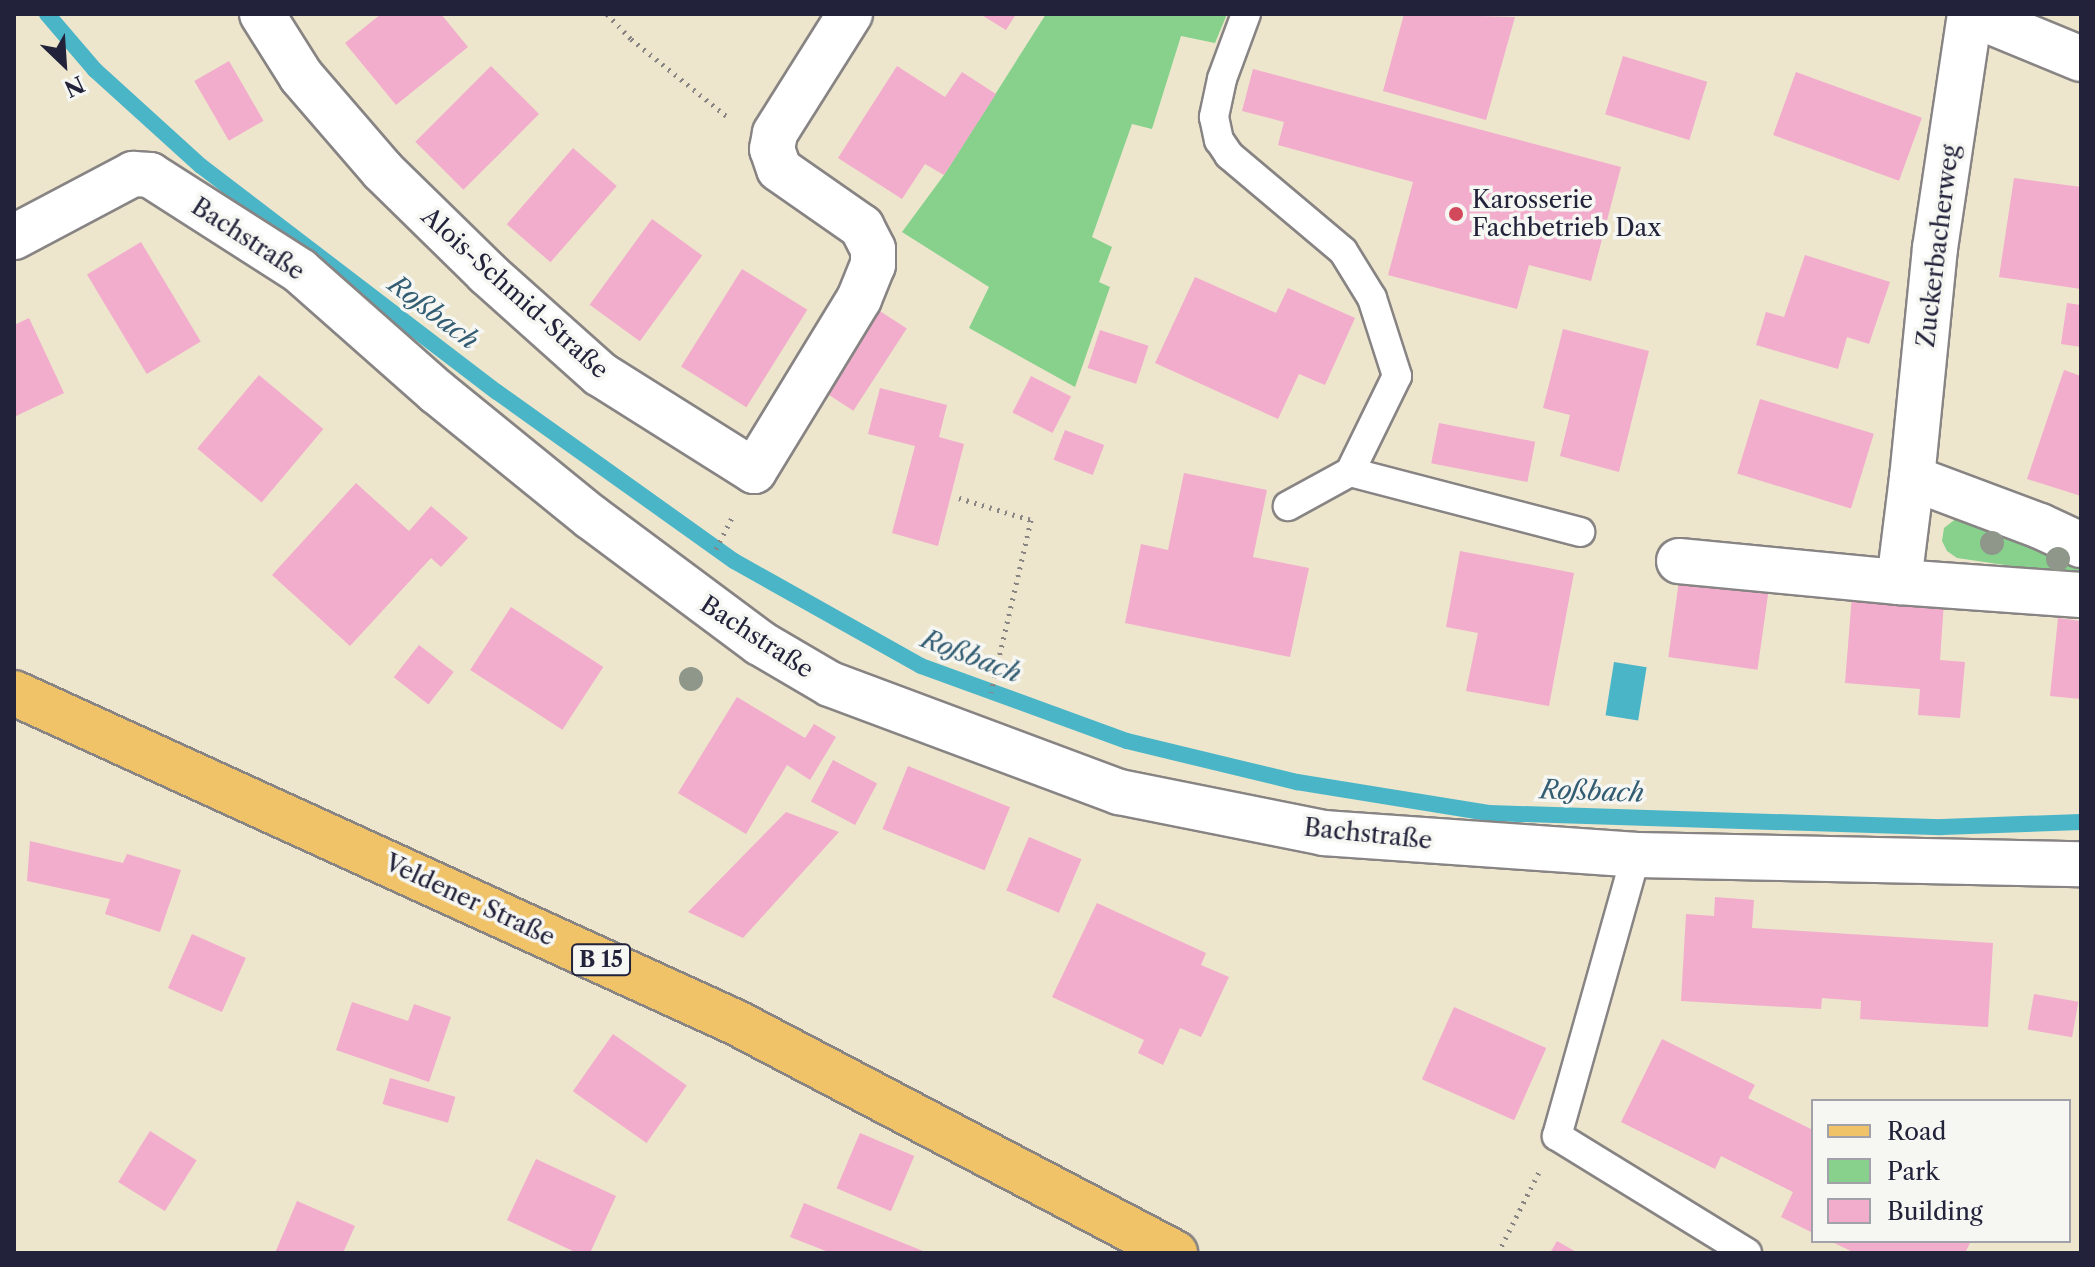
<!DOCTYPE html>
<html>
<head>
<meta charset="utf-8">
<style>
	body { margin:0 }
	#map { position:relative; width:2095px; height:1267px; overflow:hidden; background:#ede6cd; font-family:"Libre Caslon Text",serif }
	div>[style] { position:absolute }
	.green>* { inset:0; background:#87d18d }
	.water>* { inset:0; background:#4bb5c8; transform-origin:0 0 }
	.stream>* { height:16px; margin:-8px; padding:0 8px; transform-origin:8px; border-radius:8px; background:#4bb5c8 }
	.building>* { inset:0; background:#f2accc; transform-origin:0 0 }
	.path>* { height:5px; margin-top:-2.5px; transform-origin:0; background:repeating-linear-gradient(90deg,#888484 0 2px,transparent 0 8px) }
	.roads { filter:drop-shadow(2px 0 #888484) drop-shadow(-2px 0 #888484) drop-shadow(0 2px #888484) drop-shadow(0 -2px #888484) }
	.lane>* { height:28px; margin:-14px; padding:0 14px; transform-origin:14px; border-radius:14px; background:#fff }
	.street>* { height:44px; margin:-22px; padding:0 22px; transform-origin:22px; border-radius:22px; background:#fff }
	.primary>* { height:44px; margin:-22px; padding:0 22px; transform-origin:22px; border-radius:22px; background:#f0c369 }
	.trees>* { width:24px; height:24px; margin:-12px; border-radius:50%; background:#8e978a }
	.dots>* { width:22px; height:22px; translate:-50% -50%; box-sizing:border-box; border:4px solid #f6f6f2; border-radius:50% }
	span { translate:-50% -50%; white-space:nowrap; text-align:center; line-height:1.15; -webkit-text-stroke:7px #f6f6f2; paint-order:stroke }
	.shield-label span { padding:2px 6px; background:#f6f6f2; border:2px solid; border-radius:6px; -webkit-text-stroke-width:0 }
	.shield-label { font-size:22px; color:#22223b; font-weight:700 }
	.poi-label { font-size:24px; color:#22223b }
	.left { translate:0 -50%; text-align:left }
	.street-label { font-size:24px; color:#22223b }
	.water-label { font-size:26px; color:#325d73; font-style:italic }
	.frame { position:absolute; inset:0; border:16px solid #22223b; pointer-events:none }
	.legend { position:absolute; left:1811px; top:1099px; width:260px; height:144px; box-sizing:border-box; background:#f6f6f2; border:2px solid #a1a1a9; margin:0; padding:10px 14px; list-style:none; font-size:24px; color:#22223b }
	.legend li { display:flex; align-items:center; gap:16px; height:40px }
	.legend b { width:40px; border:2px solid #a1a1a9 }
	.north { position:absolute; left:24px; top:24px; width:80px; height:80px; -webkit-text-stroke:6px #f6f6f2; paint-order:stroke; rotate:155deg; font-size:22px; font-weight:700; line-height:32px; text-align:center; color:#22223b }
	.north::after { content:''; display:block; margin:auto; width:28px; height:36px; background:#22223b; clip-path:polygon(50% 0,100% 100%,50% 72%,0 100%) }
</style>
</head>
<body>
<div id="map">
	<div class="green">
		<i style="clip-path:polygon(1046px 14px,1227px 14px,1215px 43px,1181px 36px,1152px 129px,1132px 124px,1092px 237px,1112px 247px,1099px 282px,1110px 287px,1075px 387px,969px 328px,989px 287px,902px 232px,944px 175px)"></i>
		<i style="clip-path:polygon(1962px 514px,2081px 558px,2081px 576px,1957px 558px,1947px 551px,1942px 541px,1944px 528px)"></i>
	</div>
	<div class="water">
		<i style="left:1614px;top:662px;width:33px;height:54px;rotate:9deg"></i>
	</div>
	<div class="stream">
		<i style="left:47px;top:14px;width:74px;rotate:49.4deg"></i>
		<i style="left:95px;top:70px;width:143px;rotate:42.2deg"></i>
		<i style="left:201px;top:166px;width:372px;rotate:37.4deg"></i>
		<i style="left:497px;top:392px;width:291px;rotate:35.5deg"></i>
		<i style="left:734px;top:561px;width:214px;rotate:29.3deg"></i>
		<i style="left:921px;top:666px;width:219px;rotate:20deg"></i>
		<i style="left:1127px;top:741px;width:175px;rotate:13.6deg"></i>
		<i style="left:1297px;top:782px;width:194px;rotate:9.2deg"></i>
		<i style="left:1489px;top:813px;width:453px;rotate:1.8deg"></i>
		<i style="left:1942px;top:827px;width:139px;rotate:-2.1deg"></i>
	</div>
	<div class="building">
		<i style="clip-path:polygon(381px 14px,441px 14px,468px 47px,396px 105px,345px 43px)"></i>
		<i style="clip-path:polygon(980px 14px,1016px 14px,1006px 30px)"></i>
		<i style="clip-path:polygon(1404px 14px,1515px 17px,1486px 120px,1383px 91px)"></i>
		<i style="left:1623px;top:56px;width:88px;height:61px;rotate:17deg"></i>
		<i style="left:229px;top:61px;width:69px;height:40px;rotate:60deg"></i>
		<i style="left:491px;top:66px;width:68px;height:107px;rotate:45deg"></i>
		<i style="clip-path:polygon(897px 66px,945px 97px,962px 72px,996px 94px,944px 175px,925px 164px,902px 199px,838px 158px)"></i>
		<i style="clip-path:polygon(1253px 69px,1621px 167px,1591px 281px,1529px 265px,1517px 309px,1388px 275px,1413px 182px,1278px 145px,1284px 122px,1242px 111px)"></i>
		<i style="left:1796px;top:72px;width:134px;height:67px;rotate:20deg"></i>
		<i style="left:573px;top:148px;width:58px;height:101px;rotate:41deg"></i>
		<i style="clip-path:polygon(2014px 178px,2081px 187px,2081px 289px,1999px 277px)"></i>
		<i style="left:652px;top:219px;width:62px;height:106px;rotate:36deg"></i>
		<i style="left:141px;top:242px;width:116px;height:63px;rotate:59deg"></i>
		<i style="clip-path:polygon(1805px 255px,1890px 282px,1869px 344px,1847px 337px,1838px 369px,1756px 345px,1766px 312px,1784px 317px)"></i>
		<i style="left:742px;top:269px;width:77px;height:115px;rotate:32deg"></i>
		<i style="clip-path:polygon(1195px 277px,1276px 313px,1288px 288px,1355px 318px,1325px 385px,1299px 374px,1278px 419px,1155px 363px)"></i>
		<i style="clip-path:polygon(2067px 303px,2081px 305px,2081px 347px,2061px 344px)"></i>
		<i style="left:869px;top:304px;width:45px;height:98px;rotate:33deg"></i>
		<i style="clip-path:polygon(29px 318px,64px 393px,14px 417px,14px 325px)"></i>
		<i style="clip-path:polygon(1563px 329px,1649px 351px,1619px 472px,1560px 456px,1570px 415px,1543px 408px)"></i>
		<i style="left:1100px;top:330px;width:51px;height:40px;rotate:18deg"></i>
		<i style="clip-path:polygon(2064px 370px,2081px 376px,2081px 496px,2027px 479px)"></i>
		<i style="left:259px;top:375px;width:84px;height:96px;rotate:40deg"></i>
		<i style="left:1031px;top:376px;width:45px;height:41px;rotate:27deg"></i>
		<i style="clip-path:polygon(880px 388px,947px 405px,939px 437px,964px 444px,938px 546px,892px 533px,915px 446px,868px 434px)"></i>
		<i style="left:1760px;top:399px;width:119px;height:78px;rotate:17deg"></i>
		<i style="left:1439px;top:423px;width:98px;height:41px;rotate:11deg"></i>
		<i style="left:1065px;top:430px;width:42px;height:32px;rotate:21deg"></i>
		<i style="clip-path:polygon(1184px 473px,1267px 490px,1253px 557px,1309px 568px,1290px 657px,1125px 623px,1141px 544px,1168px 550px)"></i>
		<i style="clip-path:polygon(356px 483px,409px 531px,431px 506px,468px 538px,441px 567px,431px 558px,350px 646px,272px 575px)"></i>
		<i style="clip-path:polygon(1460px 551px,1574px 573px,1549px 706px,1466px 691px,1478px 633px,1446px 627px)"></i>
		<i style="left:1681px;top:567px;width:90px;height:91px;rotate:8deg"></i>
		<i style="clip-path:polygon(1852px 595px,1944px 602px,1940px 660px,1965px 662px,1960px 718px,1918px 715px,1920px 689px,1845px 683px)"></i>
		<i style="left:511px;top:607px;width:110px;height:75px;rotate:33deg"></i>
		<i style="clip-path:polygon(2058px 618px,2081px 621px,2081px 699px,2050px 696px)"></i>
		<i style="left:419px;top:645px;width:44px;height:41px;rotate:38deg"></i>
		<i style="clip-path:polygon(737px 697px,805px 738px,814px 724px,836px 737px,810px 780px,787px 765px,746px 834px,678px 793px)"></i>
		<i style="left:833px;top:760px;width:50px;height:47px;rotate:28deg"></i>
		<i style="left:908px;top:766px;width:110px;height:68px;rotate:22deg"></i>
		<i style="clip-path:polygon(786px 812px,839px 832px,743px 938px,688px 912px)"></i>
		<i style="left:1029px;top:837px;width:57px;height:58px;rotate:23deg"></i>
		<i style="clip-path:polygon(30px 841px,123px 863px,127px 854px,181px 870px,160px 932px,105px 914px,110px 899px,27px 881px)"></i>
		<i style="clip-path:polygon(1715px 897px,1754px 900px,1752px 928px,1993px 943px,1988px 1027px,1860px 1019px,1861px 1001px,1822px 998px,1821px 1009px,1681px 1001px,1686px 914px,1714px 916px)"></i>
		<i style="clip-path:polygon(1097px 903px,1206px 953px,1201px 965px,1229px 977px,1201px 1037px,1180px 1028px,1163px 1065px,1138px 1053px,1144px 1040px,1052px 997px)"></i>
		<i style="left:192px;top:934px;width:59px;height:59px;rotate:24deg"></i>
		<i style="left:2034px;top:994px;width:45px;height:36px;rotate:10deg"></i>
		<i style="clip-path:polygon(352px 1002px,408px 1021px,414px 1004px,451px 1017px,429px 1082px,336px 1050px)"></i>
		<i style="left:1454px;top:1007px;width:101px;height:79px;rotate:24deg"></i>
		<i style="left:613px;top:1034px;width:90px;height:70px;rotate:35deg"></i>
		<i style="clip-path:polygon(1662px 1039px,1755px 1085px,1748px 1098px,1813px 1130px,1813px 1233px,1781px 1217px,1793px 1192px,1721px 1156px,1715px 1169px,1621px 1122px)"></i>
		<i style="left:390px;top:1078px;width:68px;height:27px;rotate:16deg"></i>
		<i style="left:150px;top:1131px;width:55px;height:60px;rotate:32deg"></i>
		<i style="left:860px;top:1133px;width:59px;height:60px;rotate:23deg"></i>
		<i style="clip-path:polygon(536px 1159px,616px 1196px,590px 1253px,577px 1253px,507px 1220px)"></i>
		<i style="clip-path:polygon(297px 1201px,355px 1226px,343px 1253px,275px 1253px)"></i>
		<i style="clip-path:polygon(804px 1203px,928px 1253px,831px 1253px,790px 1237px)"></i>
		<i style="clip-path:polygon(1557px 1241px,1578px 1253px,1550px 1253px)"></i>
		<i style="clip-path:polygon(1830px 1241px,1971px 1241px,1965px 1253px,1855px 1253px)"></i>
	</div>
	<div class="path">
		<i style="left:607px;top:14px;width:35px;rotate:46deg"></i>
		<i style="left:631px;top:39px;width:126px;rotate:38.9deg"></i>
		<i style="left:959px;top:498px;width:75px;rotate:17deg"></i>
		<i style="left:1031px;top:520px;width:177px;rotate:103.1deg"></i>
		<i style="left:716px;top:549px;width:38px;rotate:-63deg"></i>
		<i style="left:1498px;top:1253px;width:91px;rotate:-63.2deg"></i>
	</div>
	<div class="roads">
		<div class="lane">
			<i style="left:1246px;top:14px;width:69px;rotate:110.3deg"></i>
			<i style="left:1222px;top:79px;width:39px;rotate:102deg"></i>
			<i style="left:1214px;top:117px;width:24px;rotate:78deg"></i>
			<i style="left:1219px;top:140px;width:18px;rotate:56deg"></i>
			<i style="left:1229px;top:155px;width:149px;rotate:40.1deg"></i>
			<i style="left:1343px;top:251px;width:55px;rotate:58.3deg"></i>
			<i style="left:1372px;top:298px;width:82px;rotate:72.2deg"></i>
			<i style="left:1397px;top:376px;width:107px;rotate:116.1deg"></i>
			<i style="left:1350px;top:472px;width:71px;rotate:151.3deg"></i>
			<i style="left:1350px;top:472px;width:238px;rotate:14.6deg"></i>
			<i style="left:1636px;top:855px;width:292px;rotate:105.7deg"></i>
			<i style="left:1557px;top:1136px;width:223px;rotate:31.6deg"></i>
		</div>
		<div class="street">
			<i style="left:262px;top:14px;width:73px;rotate:57.8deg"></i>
			<i style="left:301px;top:76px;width:125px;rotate:49.2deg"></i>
			<i style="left:383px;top:171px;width:146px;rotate:44.4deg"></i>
			<i style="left:487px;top:273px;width:152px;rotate:41.8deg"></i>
			<i style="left:600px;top:374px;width:182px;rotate:32.2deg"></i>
			<i style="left:754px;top:471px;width:202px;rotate:-58.6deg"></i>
			<i style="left:859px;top:299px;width:37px;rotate:-68deg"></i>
			<i style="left:873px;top:265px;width:16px;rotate:-90deg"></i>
			<i style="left:873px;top:249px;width:25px;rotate:-117deg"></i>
			<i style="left:862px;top:227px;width:101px;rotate:-145.1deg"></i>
			<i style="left:779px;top:169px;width:21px;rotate:-109deg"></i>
			<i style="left:772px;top:149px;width:16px;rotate:-79deg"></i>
			<i style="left:775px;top:133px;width:141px;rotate:-57.8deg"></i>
			<i style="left:1970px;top:14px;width:237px;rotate:98.5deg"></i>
			<i style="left:1935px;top:248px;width:231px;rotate:95.7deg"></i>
			<i style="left:1912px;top:478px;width:137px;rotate:20.6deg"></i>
			<i style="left:2040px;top:526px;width:45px;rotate:24.9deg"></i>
			<i style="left:1972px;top:14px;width:118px;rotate:22.4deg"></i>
			<i style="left:14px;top:237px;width:135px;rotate:-27.9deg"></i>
			<i style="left:133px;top:174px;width:17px;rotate:3deg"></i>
			<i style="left:150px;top:175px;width:178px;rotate:32.6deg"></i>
			<i style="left:300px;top:271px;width:183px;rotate:41.5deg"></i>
			<i style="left:437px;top:392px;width:198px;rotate:39.1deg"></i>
			<i style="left:591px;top:517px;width:211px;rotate:36.7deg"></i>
			<i style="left:760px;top:643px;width:81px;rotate:30.4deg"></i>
			<i style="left:830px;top:684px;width:309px;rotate:20.5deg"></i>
			<i style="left:1119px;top:792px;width:209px;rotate:11.3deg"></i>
			<i style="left:1324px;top:833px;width:313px;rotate:4deg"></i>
			<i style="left:1636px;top:855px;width:445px;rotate:1.2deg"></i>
			<i style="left:1679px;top:561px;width:221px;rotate:5.5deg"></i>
			<i style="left:1899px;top:582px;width:182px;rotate:4.1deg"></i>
			<i style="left:1899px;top:582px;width:105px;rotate:-82.9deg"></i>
		</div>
		<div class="primary">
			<i style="left:14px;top:693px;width:795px;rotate:24.53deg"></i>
			<i style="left:737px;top:1023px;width:495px;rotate:27.7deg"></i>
		</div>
	</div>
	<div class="trees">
		<i style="left:1992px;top:543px"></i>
		<i style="left:2058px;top:559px"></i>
		<i style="left:691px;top:679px"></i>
	</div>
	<div class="dots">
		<i style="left:1456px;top:214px;background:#d1495b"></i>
	</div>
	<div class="shield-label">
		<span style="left:601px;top:960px">B 15</span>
	</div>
	<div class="poi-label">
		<span class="left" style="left:1472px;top:214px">Karosserie<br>Fachbetrieb Dax</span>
	</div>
	<div class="street-label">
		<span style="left:248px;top:239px;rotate:33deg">Bachstraße</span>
		<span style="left:1938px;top:246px;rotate:-83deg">Zuckerbacherweg</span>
		<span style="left:515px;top:293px;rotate:42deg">Alois-Schmid-Straße</span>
		<span style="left:757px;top:637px;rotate:33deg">Bachstraße</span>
		<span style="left:1368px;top:834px;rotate:6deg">Bachstraße</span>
		<span style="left:470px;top:900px;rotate:25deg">Veldener Straße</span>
	</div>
	<div class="water-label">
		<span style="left:433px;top:313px;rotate:37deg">Roßbach</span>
		<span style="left:971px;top:657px;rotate:21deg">Roßbach</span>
		<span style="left:1592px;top:792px;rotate:2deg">Roßbach</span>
	</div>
	<div class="frame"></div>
	<ul class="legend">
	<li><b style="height:10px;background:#f0c369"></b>Road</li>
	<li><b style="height:22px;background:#87d18d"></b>Park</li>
	<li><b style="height:22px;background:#f2accc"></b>Building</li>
	</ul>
	<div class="north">N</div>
</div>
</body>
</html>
